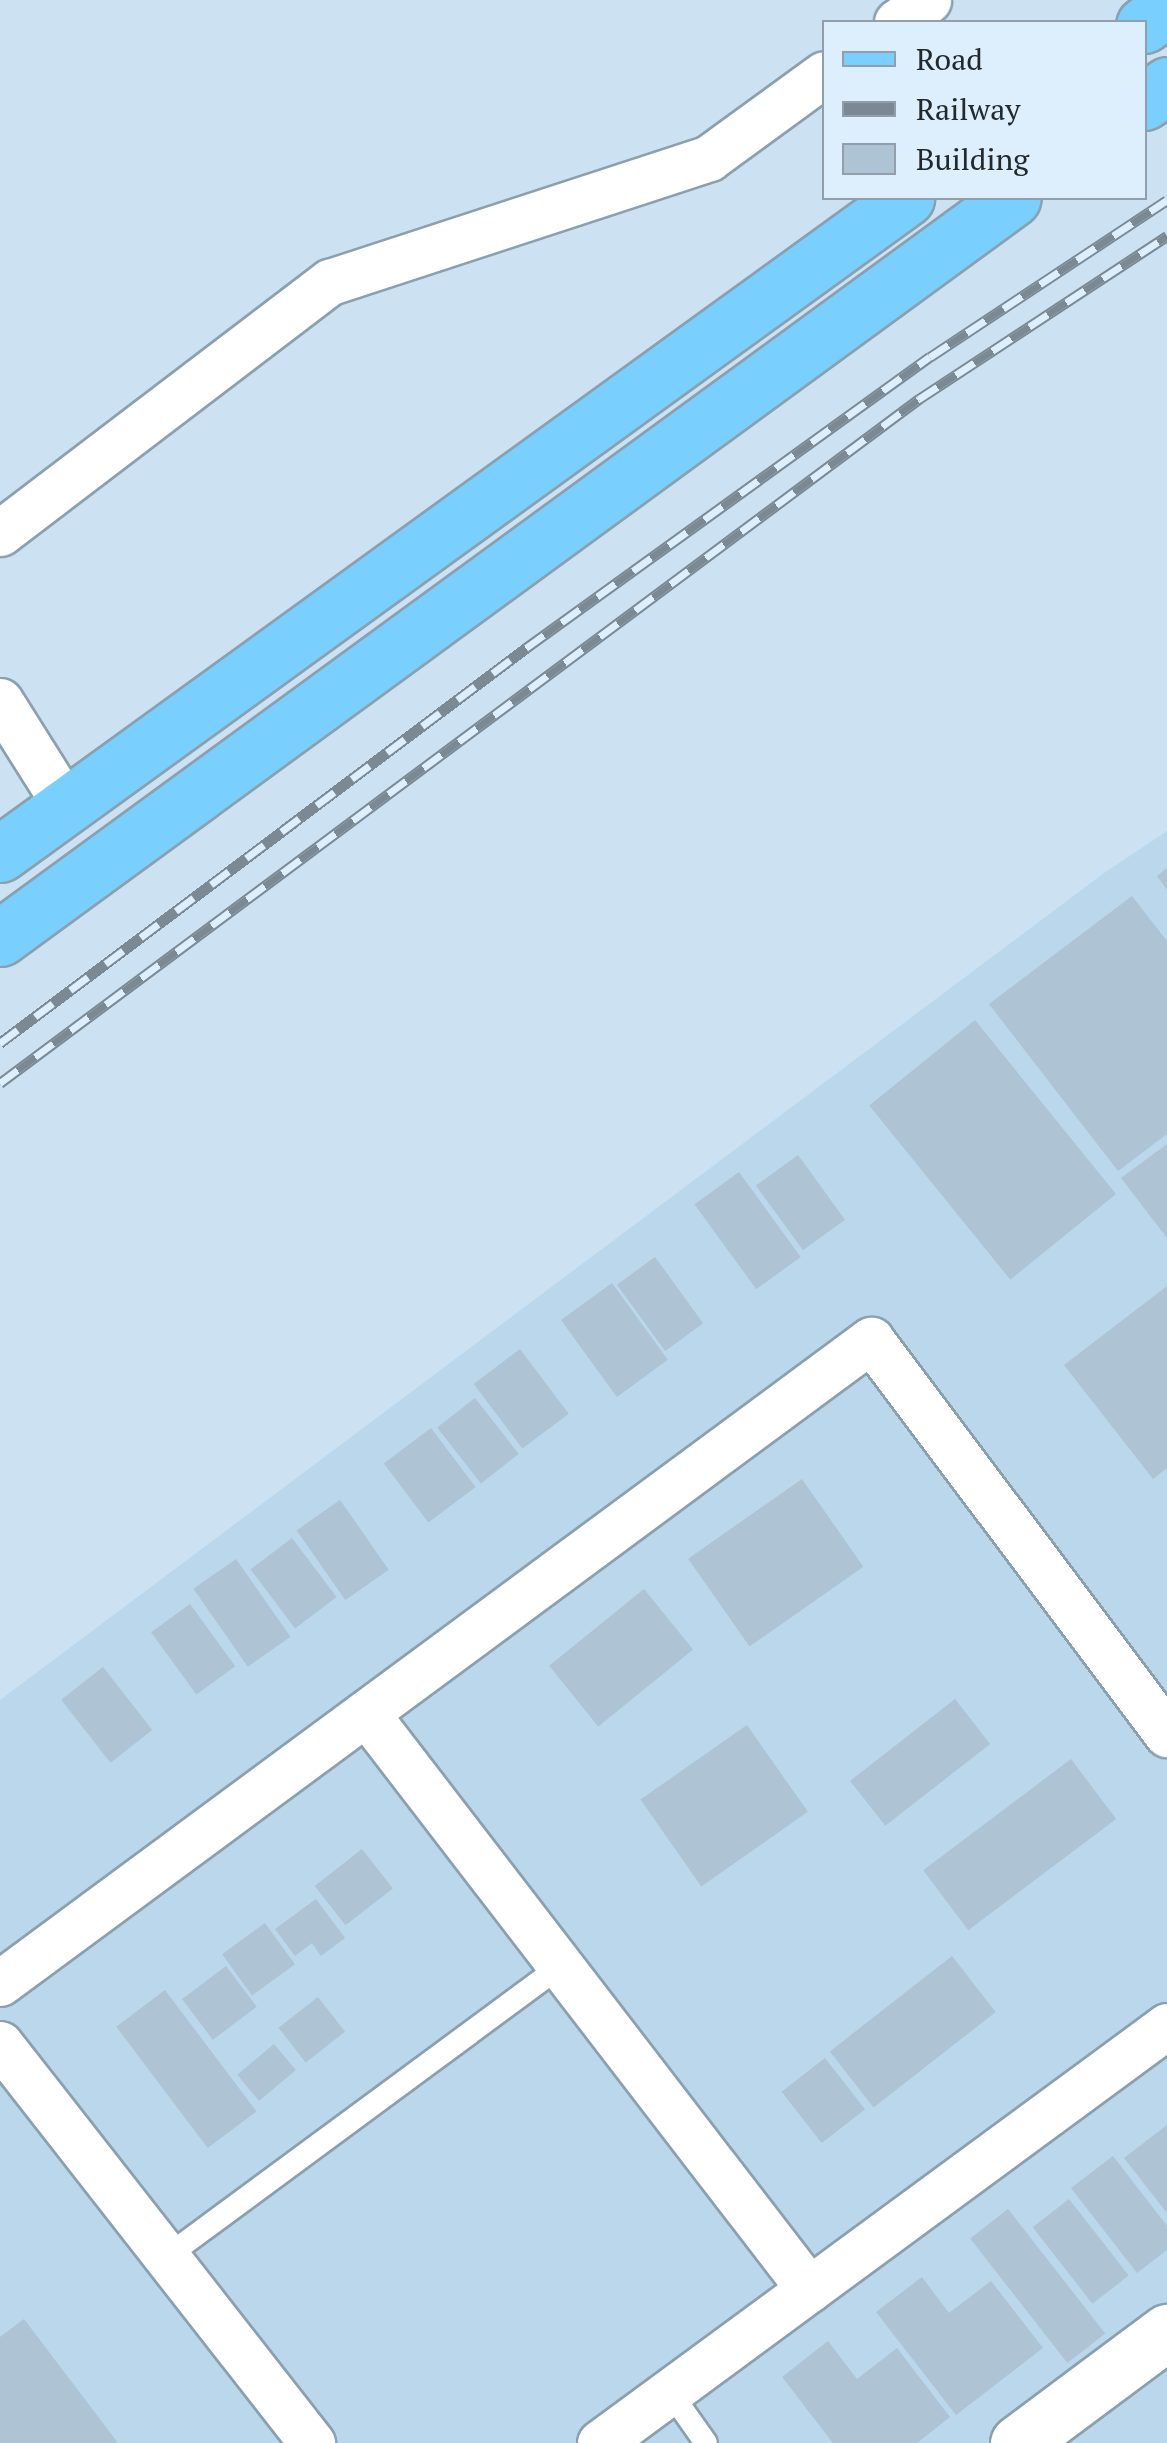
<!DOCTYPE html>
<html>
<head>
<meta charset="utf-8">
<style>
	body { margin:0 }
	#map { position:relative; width:1167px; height:2443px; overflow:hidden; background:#cce2f2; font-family:"PT Serif",serif }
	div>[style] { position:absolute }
	.built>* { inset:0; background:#bbd7ec }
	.building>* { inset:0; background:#aec3d3; transform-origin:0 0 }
	.roads { filter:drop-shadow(2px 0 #8ba0af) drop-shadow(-2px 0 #8ba0af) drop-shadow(0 2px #8ba0af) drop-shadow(0 -2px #8ba0af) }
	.service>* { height:22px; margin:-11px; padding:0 11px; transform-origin:11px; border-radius:11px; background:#fff }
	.minor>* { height:45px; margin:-22.5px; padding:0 22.5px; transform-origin:22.5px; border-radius:22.5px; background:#fff }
	.tertiary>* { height:55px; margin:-27.5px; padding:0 27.5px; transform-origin:27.5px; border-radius:27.5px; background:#fff }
	.primary>* { height:55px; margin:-27.5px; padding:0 27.5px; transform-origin:27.5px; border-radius:27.5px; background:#79d0fe }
	.rail>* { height:11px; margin-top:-5.5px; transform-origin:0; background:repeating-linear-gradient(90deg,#ddeefc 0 22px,#7a8994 0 44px); box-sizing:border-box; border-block:2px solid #7a8994 }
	span { translate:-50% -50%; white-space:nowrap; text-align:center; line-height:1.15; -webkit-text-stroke:9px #ddeefc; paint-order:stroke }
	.legend { position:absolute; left:822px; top:20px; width:325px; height:180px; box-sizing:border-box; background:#ddeefc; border:2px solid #929faa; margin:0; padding:12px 18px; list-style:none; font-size:30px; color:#21292f }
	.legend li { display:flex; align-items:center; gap:20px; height:50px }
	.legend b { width:50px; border:2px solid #929faa }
</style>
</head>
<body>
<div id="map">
	<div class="built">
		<i style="clip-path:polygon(1167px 831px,1167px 2443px,0 2443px,0 1700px,1104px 873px)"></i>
	</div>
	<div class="building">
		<i style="clip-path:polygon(1167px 868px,1167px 890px,1157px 876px)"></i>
		<i style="clip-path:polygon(1132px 896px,1167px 941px,1167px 1134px,1118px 1171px,989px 1004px)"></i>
		<i style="left:975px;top:1020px;width:224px;height:136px;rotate:51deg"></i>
		<i style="clip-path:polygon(1167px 1144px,1167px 1238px,1121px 1178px)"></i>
		<i style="left:798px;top:1155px;width:80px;height:52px;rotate:54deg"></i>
		<i style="left:739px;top:1172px;width:105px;height:55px;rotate:54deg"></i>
		<i style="left:655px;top:1257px;width:82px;height:47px;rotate:54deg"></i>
		<i style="left:612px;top:1283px;width:95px;height:63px;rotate:54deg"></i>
		<i style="clip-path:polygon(1167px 1286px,1167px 1468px,1153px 1479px,1064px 1365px)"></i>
		<i style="left:520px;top:1349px;width:81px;height:58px;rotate:53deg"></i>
		<i style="left:475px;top:1398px;width:71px;height:48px;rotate:52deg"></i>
		<i style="left:431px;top:1428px;width:74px;height:59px;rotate:53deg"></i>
		<i style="left:802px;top:1479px;width:107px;height:139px;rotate:55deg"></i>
		<i style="left:340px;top:1500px;width:85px;height:53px;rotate:55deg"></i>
		<i style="left:292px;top:1538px;width:74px;height:52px;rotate:53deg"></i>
		<i style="left:236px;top:1559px;width:95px;height:52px;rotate:55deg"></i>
		<i style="left:644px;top:1589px;width:78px;height:122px;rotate:51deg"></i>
		<i style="left:190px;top:1604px;width:77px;height:48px;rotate:54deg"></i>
		<i style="left:103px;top:1667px;width:80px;height:53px;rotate:52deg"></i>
		<i style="left:955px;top:1699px;width:57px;height:133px;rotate:52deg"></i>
		<i style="left:747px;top:1725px;width:106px;height:130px;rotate:55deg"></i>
		<i style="left:1071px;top:1759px;width:75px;height:185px;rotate:53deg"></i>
		<i style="left:362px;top:1849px;width:50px;height:60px;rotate:52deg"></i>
		<i style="clip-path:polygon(316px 1899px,345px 1938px,321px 1956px,312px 1943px,295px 1956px,275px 1929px)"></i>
		<i style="left:265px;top:1923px;width:51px;height:53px;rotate:54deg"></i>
		<i style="left:952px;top:1956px;width:71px;height:155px;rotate:52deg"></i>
		<i style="left:226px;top:1966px;width:51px;height:55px;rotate:53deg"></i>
		<i style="left:165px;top:1990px;width:152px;height:61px;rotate:53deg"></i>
		<i style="left:318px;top:1997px;width:44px;height:50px;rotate:52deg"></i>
		<i style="left:274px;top:2044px;width:34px;height:48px;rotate:50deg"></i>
		<i style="left:825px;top:2058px;width:65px;height:55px;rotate:52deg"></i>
		<i style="clip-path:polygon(1167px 2125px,1167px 2213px,1124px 2158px)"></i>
		<i style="clip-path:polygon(1113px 2156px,1167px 2226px,1167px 2250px,1137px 2273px,1071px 2188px)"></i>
		<i style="left:1069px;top:2199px;width:97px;height:46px;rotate:52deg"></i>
		<i style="left:1008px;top:2209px;width:158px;height:48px;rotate:52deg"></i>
		<i style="clip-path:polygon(922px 2277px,949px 2313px,991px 2281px,1043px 2348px,956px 2415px,876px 2312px)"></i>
		<i style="clip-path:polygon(24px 2319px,118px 2443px,0 2443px,0 2337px)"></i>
		<i style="clip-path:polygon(828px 2341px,857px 2379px,897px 2348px,950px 2417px,917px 2443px,833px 2443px,782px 2377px)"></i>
	</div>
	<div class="roads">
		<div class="service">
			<i style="left:166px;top:2257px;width:490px;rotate:-36.4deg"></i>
			<i style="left:670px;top:2392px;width:62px;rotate:54.8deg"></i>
		</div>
		<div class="minor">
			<i style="left:897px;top:22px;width:38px;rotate:-35deg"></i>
			<i style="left:0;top:533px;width:415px;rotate:-37.3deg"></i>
			<i style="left:330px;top:282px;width:399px;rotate:-18.1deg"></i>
			<i style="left:709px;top:158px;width:142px;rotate:-36.1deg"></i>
			<i style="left:0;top:701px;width:124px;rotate:57.8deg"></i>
			<i style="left:366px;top:1713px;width:727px;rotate:52.44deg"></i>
			<i style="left:0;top:1983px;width:1083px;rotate:-36.44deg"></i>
			<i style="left:871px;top:1340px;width:493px;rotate:53.1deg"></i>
			<i style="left:0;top:2044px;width:507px;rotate:51.98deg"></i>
			<i style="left:600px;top:2443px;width:704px;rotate:-36.33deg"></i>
		</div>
		<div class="tertiary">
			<i style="left:1018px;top:2443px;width:186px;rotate:-36.7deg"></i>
		</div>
		<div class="primary">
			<i style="left:1144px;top:25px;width:29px;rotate:-36deg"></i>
			<i style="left:1144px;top:102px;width:29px;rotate:-36deg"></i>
			<i style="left:0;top:854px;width:1119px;rotate:-35.91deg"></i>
			<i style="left:0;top:938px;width:1254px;rotate:-36.15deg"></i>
		</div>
	</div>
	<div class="rail">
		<i style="left:0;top:1043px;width:658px;rotate:-36.9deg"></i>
		<i style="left:526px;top:648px;width:498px;rotate:-35.8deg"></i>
		<i style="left:930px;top:357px;width:284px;rotate:-33.5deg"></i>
		<i style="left:0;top:1083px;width:1146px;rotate:-36.66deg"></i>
		<i style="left:919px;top:399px;width:297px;rotate:-33.3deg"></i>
	</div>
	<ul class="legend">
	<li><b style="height:12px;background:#79d0fe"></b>Road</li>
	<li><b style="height:12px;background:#7a8994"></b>Railway</li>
	<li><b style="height:28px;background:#aec3d3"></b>Building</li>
	</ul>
</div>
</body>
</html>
